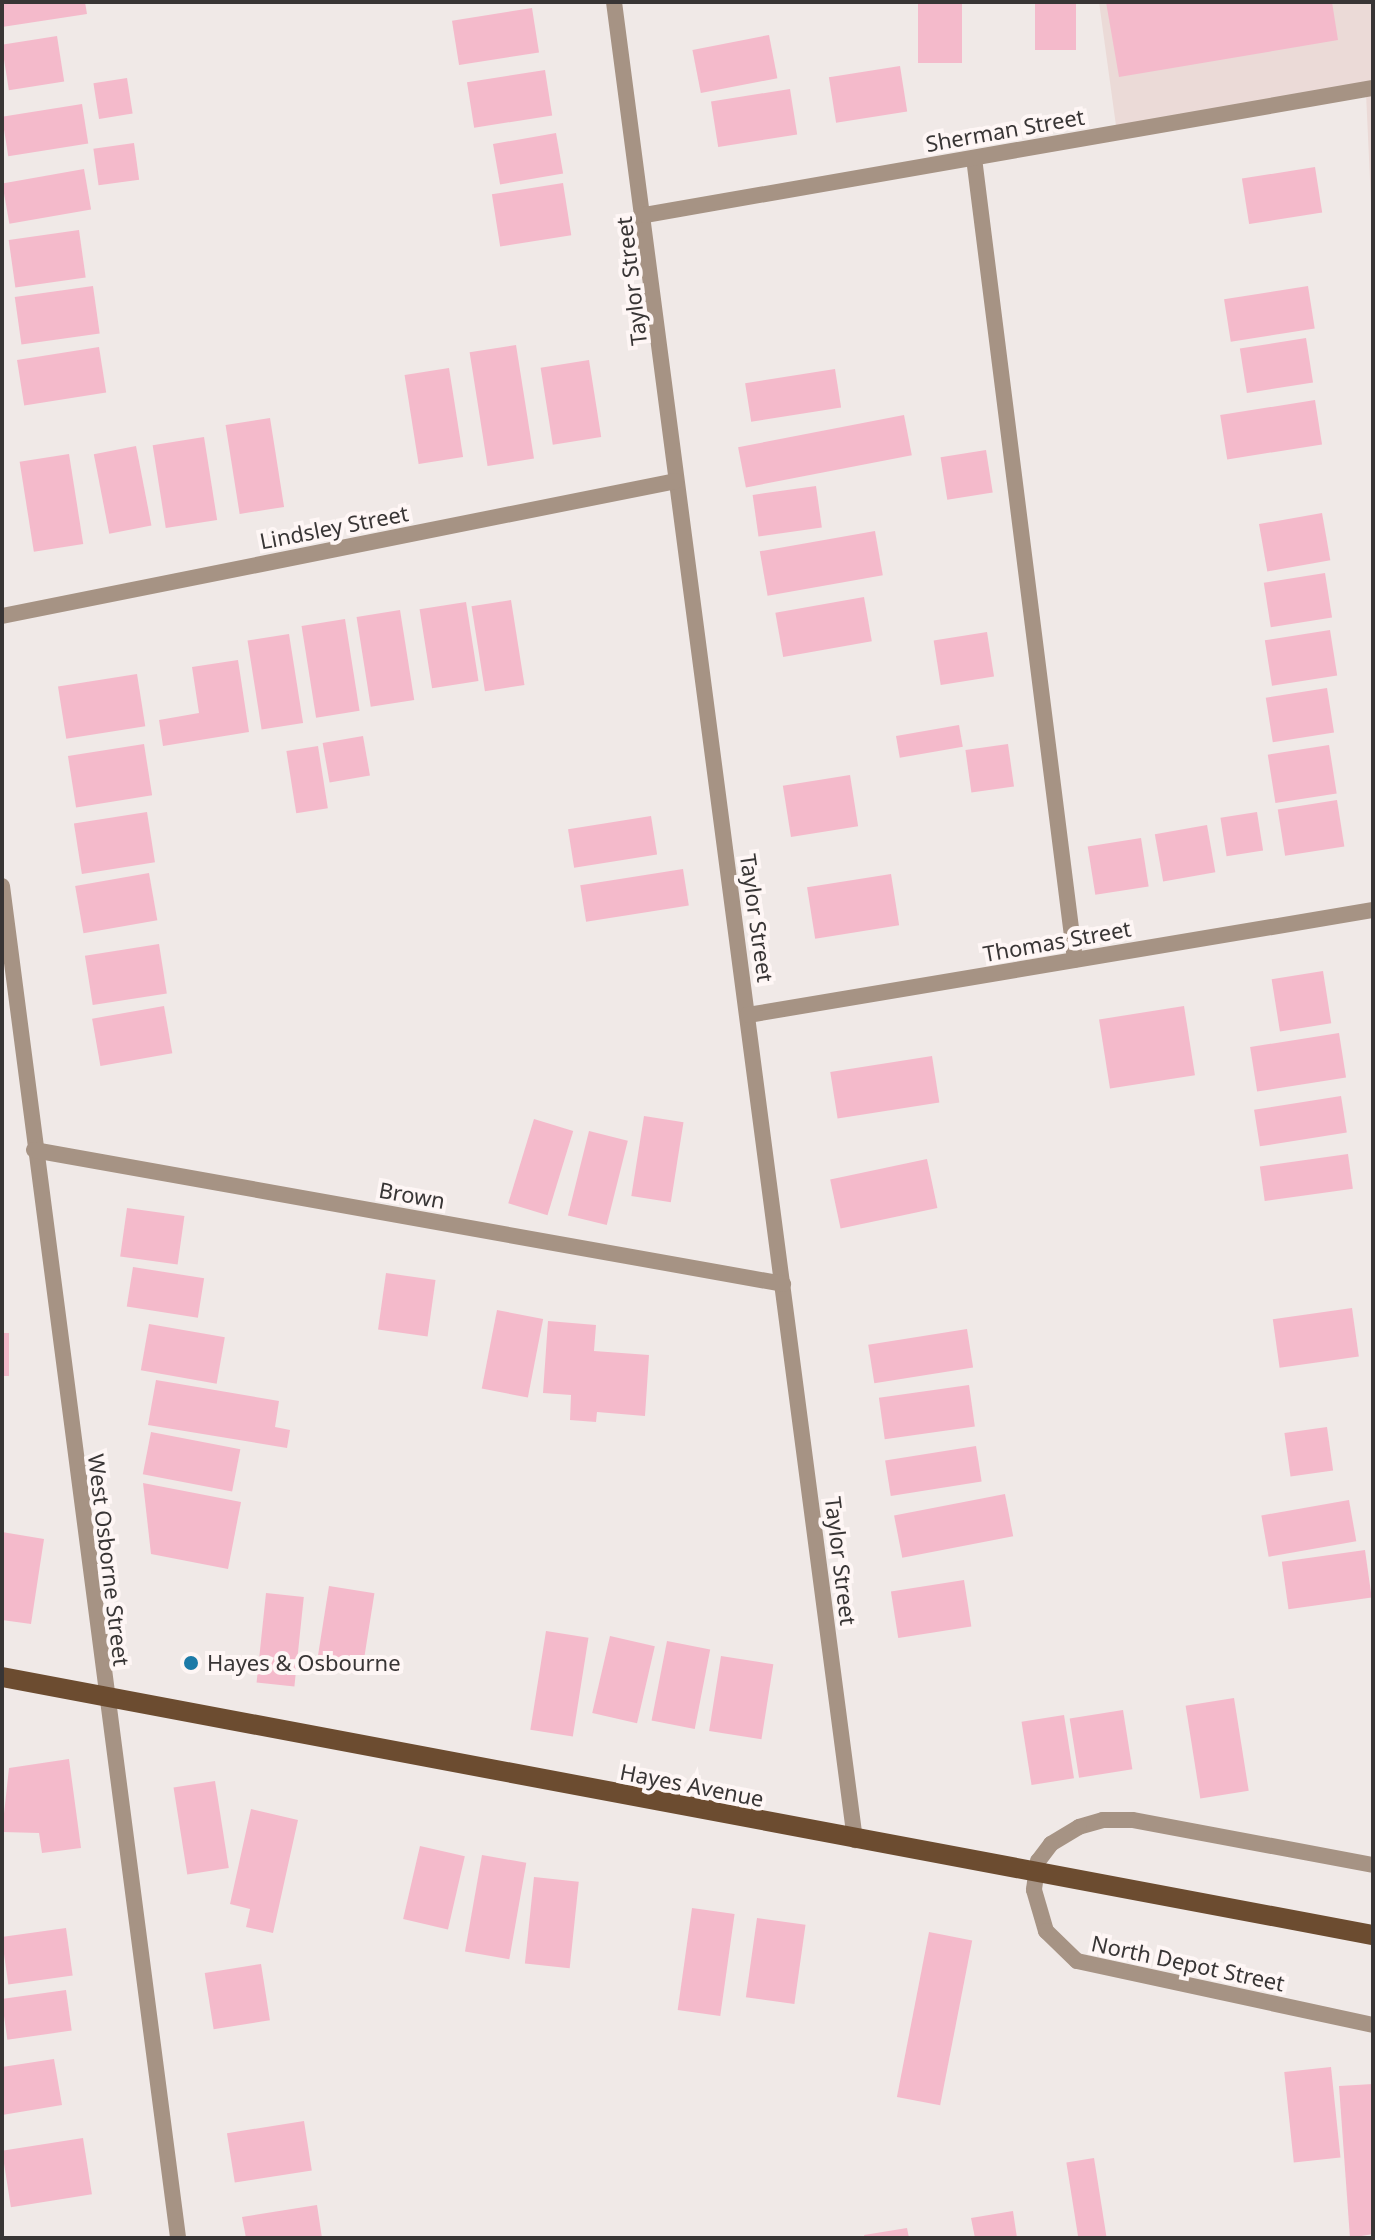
<!DOCTYPE html>
<html>
<head>
<meta charset="utf-8">
<style>
	body { margin:0 }
	#map { position:relative; width:1375px; height:2240px; overflow:hidden; background:#f0e9e7; font-family:"Noto Sans",sans-serif }
	div>[style] { position:absolute }
	.built>* { inset:0; background:#ebdad7 }
	.building>* { inset:0; background:#f4bacb; transform-origin:0 0 }
	.service>* { height:16px; margin:-8px; padding:0 8px; transform-origin:8px; border-radius:8px; background:#a69384 }
	.minor>* { height:16px; margin:-8px; padding:0 8px; transform-origin:8px; border-radius:8px; background:#a69384 }
	.tertiary>* { height:16px; margin:-8px; padding:0 8px; transform-origin:8px; border-radius:8px; background:#a69384 }
	.primary>* { height:20px; margin:-10px; padding:0 10px; transform-origin:10px; border-radius:10px; background:#6c4c30 }
	.dots>* { width:22px; height:22px; translate:-50% -50%; box-sizing:border-box; border:4px solid #fef6f5; border-radius:50% }
	span { translate:-50% -50%; white-space:nowrap; text-align:center; line-height:1.15; -webkit-text-stroke:8px #fef6f5; paint-order:stroke }
	.street-label { font-size:22px; color:#383535 }
	.poi-label { font-size:22px; color:#383535 }
	.left { translate:0 -50%; text-align:left }
	.frame { position:absolute; inset:0; border:4px solid #383535; pointer-events:none }
</style>
</head>
<body>
<div id="map">
	<div class="built">
		<i style="clip-path:polygon(1099px 2px,1373px 2px,1373px 246px,1366px 93px,1117px 133px)"></i>
	</div>
	<div class="building">
		<i style="clip-path:polygon(2px 2px,85px 2px,87px 14px,2px 27px)"></i>
		<i style="left:918px;top:2px;width:44px;height:61px"></i>
		<i style="left:1035px;top:2px;width:41px;height:48px"></i>
		<i style="clip-path:polygon(1106px 2px,1332px 2px,1338px 40px,1119px 77px)"></i>
		<i style="left:532px;top:8px;width:45px;height:81px;rotate:81deg"></i>
		<i style="left:769px;top:35px;width:44px;height:78px;rotate:79deg"></i>
		<i style="left:57px;top:36px;width:46px;height:56px;rotate:81deg"></i>
		<i style="left:900px;top:66px;width:46px;height:72px;rotate:81deg"></i>
		<i style="left:545px;top:70px;width:46px;height:79px;rotate:81deg"></i>
		<i style="left:127px;top:78px;width:36px;height:34px;rotate:81deg"></i>
		<i style="left:790px;top:89px;width:46px;height:80px;rotate:81deg"></i>
		<i style="left:82px;top:104px;width:40px;height:81px;rotate:81deg"></i>
		<i style="left:556px;top:133px;width:41px;height:64px;rotate:80deg"></i>
		<i style="left:134px;top:143px;width:37px;height:41px;rotate:82deg"></i>
		<i style="left:1315px;top:167px;width:46px;height:74px;rotate:81deg"></i>
		<i style="left:84px;top:169px;width:41px;height:83px;rotate:80deg"></i>
		<i style="left:563px;top:183px;width:53px;height:72px;rotate:81deg"></i>
		<i style="left:79px;top:230px;width:48px;height:71px;rotate:82deg"></i>
		<i style="left:93px;top:286px;width:48px;height:79px;rotate:82deg"></i>
		<i style="left:1308px;top:286px;width:43px;height:85px;rotate:81deg"></i>
		<i style="left:1306px;top:338px;width:45px;height:67px;rotate:81deg"></i>
		<i style="left:516px;top:345px;width:115px;height:47px;rotate:81deg"></i>
		<i style="left:99px;top:347px;width:46px;height:83px;rotate:81deg"></i>
		<i style="left:589px;top:360px;width:78px;height:49px;rotate:81deg"></i>
		<i style="left:449px;top:368px;width:90px;height:45px;rotate:81deg"></i>
		<i style="left:835px;top:369px;width:39px;height:91px;rotate:81deg"></i>
		<i style="left:1315px;top:400px;width:45px;height:96px;rotate:81deg"></i>
		<i style="left:904px;top:415px;width:41px;height:169px;rotate:79deg"></i>
		<i style="left:270px;top:418px;width:90px;height:45px;rotate:81deg"></i>
		<i style="left:204px;top:437px;width:84px;height:52px;rotate:81deg"></i>
		<i style="left:136px;top:446px;width:81px;height:43px;rotate:79deg"></i>
		<i style="left:986px;top:450px;width:43px;height:46px;rotate:81deg"></i>
		<i style="left:69px;top:454px;width:91px;height:50px;rotate:81deg"></i>
		<i style="left:816px;top:486px;width:42px;height:64px;rotate:82deg"></i>
		<i style="left:1322px;top:513px;width:48px;height:64px;rotate:80deg"></i>
		<i style="left:875px;top:531px;width:45px;height:117px;rotate:80deg"></i>
		<i style="left:1325px;top:573px;width:45px;height:62px;rotate:81deg"></i>
		<i style="left:864px;top:597px;width:45px;height:90px;rotate:80deg"></i>
		<i style="left:511px;top:600px;width:86px;height:40px;rotate:81deg"></i>
		<i style="left:466px;top:602px;width:80px;height:47px;rotate:81deg"></i>
		<i style="left:400px;top:610px;width:91px;height:44px;rotate:81deg"></i>
		<i style="left:345px;top:619px;width:93px;height:44px;rotate:81deg"></i>
		<i style="left:1330px;top:630px;width:46px;height:66px;rotate:81deg"></i>
		<i style="left:987px;top:632px;width:45px;height:54px;rotate:81deg"></i>
		<i style="left:289px;top:634px;width:90px;height:42px;rotate:81deg"></i>
		<i style="clip-path:polygon(238px 660px,249px 732px,163px 746px,159px 720px,199px 713px,192px 667px)"></i>
		<i style="left:137px;top:674px;width:53px;height:80px;rotate:81deg"></i>
		<i style="left:1327px;top:688px;width:45px;height:62px;rotate:81deg"></i>
		<i style="left:959px;top:725px;width:22px;height:64px;rotate:80deg"></i>
		<i style="left:363px;top:736px;width:40px;height:41px;rotate:80deg"></i>
		<i style="left:144px;top:744px;width:52px;height:77px;rotate:81deg"></i>
		<i style="left:1008px;top:744px;width:43px;height:43px;rotate:82deg"></i>
		<i style="left:1329px;top:745px;width:49px;height:62px;rotate:81deg"></i>
		<i style="left:318px;top:746px;width:63px;height:32px;rotate:81deg"></i>
		<i style="left:850px;top:775px;width:52px;height:68px;rotate:81deg"></i>
		<i style="left:1337px;top:800px;width:47px;height:60px;rotate:81deg"></i>
		<i style="left:147px;top:812px;width:51px;height:74px;rotate:81deg"></i>
		<i style="left:1257px;top:812px;width:39px;height:37px;rotate:81deg"></i>
		<i style="left:651px;top:816px;width:39px;height:84px;rotate:81deg"></i>
		<i style="left:1207px;top:825px;width:48px;height:53px;rotate:80deg"></i>
		<i style="left:1141px;top:838px;width:49px;height:54px;rotate:81deg"></i>
		<i style="left:683px;top:869px;width:37px;height:104px;rotate:81deg"></i>
		<i style="left:149px;top:873px;width:48px;height:75px;rotate:80deg"></i>
		<i style="left:891px;top:874px;width:52px;height:85px;rotate:81deg"></i>
		<i style="left:159px;top:944px;width:50px;height:75px;rotate:81deg"></i>
		<i style="left:1323px;top:971px;width:53px;height:52px;rotate:81deg"></i>
		<i style="left:164px;top:1006px;width:48px;height:73px;rotate:80deg"></i>
		<i style="left:1184px;top:1006px;width:70px;height:86px;rotate:81deg"></i>
		<i style="left:1339px;top:1033px;width:45px;height:90px;rotate:81deg"></i>
		<i style="left:932px;top:1056px;width:47px;height:103px;rotate:81deg"></i>
		<i style="left:1341px;top:1096px;width:37px;height:88px;rotate:81deg"></i>
		<i style="left:644px;top:1116px;width:40px;height:81px;rotate:9deg"></i>
		<i style="left:534px;top:1119px;width:41px;height:88px;rotate:17deg"></i>
		<i style="left:589px;top:1131px;width:40px;height:87px;rotate:14deg"></i>
		<i style="left:1348px;top:1154px;width:35px;height:89px;rotate:82deg"></i>
		<i style="left:927px;top:1159px;width:50px;height:99px;rotate:78deg"></i>
		<i style="left:127px;top:1208px;width:58px;height:49px;rotate:8deg"></i>
		<i style="left:133px;top:1267px;width:72px;height:40px;rotate:9deg"></i>
		<i style="left:386px;top:1273px;width:50px;height:57px;rotate:8deg"></i>
		<i style="left:1352px;top:1308px;width:49px;height:80px;rotate:82deg"></i>
		<i style="left:497px;top:1310px;width:47px;height:80px;rotate:11deg"></i>
		<i style="clip-path:polygon(548px 1321px,596px 1325px,594px 1351px,649px 1355px,645px 1416px,597px 1412px,596px 1422px,570px 1420px,571px 1395px,543px 1393px)"></i>
		<i style="left:149px;top:1324px;width:77px;height:47px;rotate:10deg"></i>
		<i style="left:967px;top:1329px;width:39px;height:100px;rotate:81deg"></i>
		<i style="left:2px;top:1333px;width:7px;height:43px"></i>
		<i style="clip-path:polygon(156px 1380px,279px 1401px,275px 1427px,290px 1430px,287px 1448px,148px 1425px)"></i>
		<i style="left:969px;top:1385px;width:42px;height:91px;rotate:82deg"></i>
		<i style="left:1327px;top:1427px;width:44px;height:43px;rotate:82deg"></i>
		<i style="left:151px;top:1432px;width:91px;height:43px;rotate:11deg"></i>
		<i style="left:976px;top:1446px;width:36px;height:92px;rotate:81deg"></i>
		<i style="clip-path:polygon(143px 1483px,241px 1502px,228px 1569px,151px 1554px)"></i>
		<i style="left:1005px;top:1494px;width:43px;height:113px;rotate:79deg"></i>
		<i style="left:1349px;top:1500px;width:42px;height:89px;rotate:80deg"></i>
		<i style="clip-path:polygon(2px 1532px,44px 1539px,31px 1624px,2px 1620px)"></i>
		<i style="left:1365px;top:1550px;width:48px;height:84px;rotate:82deg"></i>
		<i style="left:964px;top:1580px;width:47px;height:74px;rotate:81deg"></i>
		<i style="left:329px;top:1586px;width:46px;height:82px;rotate:9deg"></i>
		<i style="left:266px;top:1593px;width:38px;height:90px;rotate:6deg"></i>
		<i style="left:546px;top:1631px;width:43px;height:100px;rotate:9deg"></i>
		<i style="left:610px;top:1636px;width:46px;height:79px;rotate:13deg"></i>
		<i style="left:667px;top:1641px;width:44px;height:81px;rotate:11deg"></i>
		<i style="left:721px;top:1656px;width:53px;height:76px;rotate:9deg"></i>
		<i style="left:1234px;top:1698px;width:94px;height:49px;rotate:81deg"></i>
		<i style="left:1123px;top:1710px;width:60px;height:54px;rotate:81deg"></i>
		<i style="left:1064px;top:1715px;width:64px;height:43px;rotate:81deg"></i>
		<i style="clip-path:polygon(69px 1759px,81px 1848px,42px 1853px,39px 1833px,2px 1832px,9px 1768px)"></i>
		<i style="left:215px;top:1781px;width:88px;height:42px;rotate:81deg"></i>
		<i style="clip-path:polygon(251px 1809px,298px 1820px,273px 1933px,246px 1927px,250px 1909px,230px 1904px)"></i>
		<i style="left:420px;top:1846px;width:46px;height:75px;rotate:13deg"></i>
		<i style="left:482px;top:1855px;width:45px;height:98px;rotate:10deg"></i>
		<i style="left:534px;top:1877px;width:45px;height:87px;rotate:6deg"></i>
		<i style="left:692px;top:1908px;width:43px;height:103px;rotate:8deg"></i>
		<i style="left:757px;top:1918px;width:49px;height:80px;rotate:8deg"></i>
		<i style="left:66px;top:1928px;width:48px;height:65px;rotate:82deg"></i>
		<i style="left:929px;top:1932px;width:44px;height:168px;rotate:11deg"></i>
		<i style="left:261px;top:1964px;width:57px;height:57px;rotate:81deg"></i>
		<i style="left:66px;top:1990px;width:41px;height:65px;rotate:82deg"></i>
		<i style="clip-path:polygon(54px 2059px,62px 2105px,2px 2115px,2px 2067px)"></i>
		<i style="left:1331px;top:2067px;width:91px;height:47px;rotate:84deg"></i>
		<i style="clip-path:polygon(1373px 2084px,1373px 2234px,1350px 2238px,1339px 2086px)"></i>
		<i style="left:304px;top:2121px;width:50px;height:78px;rotate:81deg"></i>
		<i style="left:83px;top:2138px;width:57px;height:82px;rotate:81deg"></i>
		<i style="left:1094px;top:2158px;width:81px;height:28px;rotate:81deg"></i>
		<i style="clip-path:polygon(317px 2205px,322px 2238px,246px 2238px,242px 2217px)"></i>
		<i style="clip-path:polygon(1013px 2211px,1017px 2238px,975px 2238px,971px 2218px)"></i>
		<i style="clip-path:polygon(907px 2228px,909px 2238px,865px 2238px,864px 2235px)"></i>
	</div>
	<div class="service">
		<i style="left:974px;top:158px;width:808px;rotate:82.82deg"></i>
	</div>
	<div class="minor">
		<i style="left:614px;top:2px;width:1854px;rotate:82.53deg"></i>
		<i style="left:645px;top:215px;width:739px;rotate:-9.9deg"></i>
		<i style="left:2px;top:616px;width:687px;rotate:-11.33deg"></i>
		<i style="left:2px;top:886px;width:1363px;rotate:82.58deg"></i>
		<i style="left:748px;top:1015px;width:634px;rotate:-9.54deg"></i>
		<i style="left:34px;top:1150px;width:761px;rotate:10.14deg"></i>
	</div>
	<div class="tertiary">
		<i style="left:1373px;top:1865px;width:245px;rotate:-169.4deg"></i>
		<i style="left:1132px;top:1820px;width:29px;rotate:180deg"></i>
		<i style="left:1103px;top:1820px;width:25px;rotate:164deg"></i>
		<i style="left:1079px;top:1827px;width:33px;rotate:149deg"></i>
		<i style="left:1051px;top:1844px;width:21px;rotate:127deg"></i>
		<i style="left:1038px;top:1861px;width:29px;rotate:98deg"></i>
		<i style="left:1034px;top:1890px;width:43px;rotate:73.7deg"></i>
		<i style="left:1046px;top:1931px;width:43px;rotate:44.1deg"></i>
		<i style="left:1077px;top:1961px;width:303px;rotate:12.2deg"></i>
	</div>
	<div class="primary">
		<i style="left:2px;top:1677px;width:1395px;rotate:10.66deg"></i>
	</div>
	<div class="dots">
		<i style="left:191px;top:1663px;background:#1c7aa7"></i>
	</div>
	<div class="street-label">
		<span style="left:1005px;top:130px;rotate:-10deg">Sherman Street</span>
		<span style="left:631px;top:281px;rotate:-97deg">Taylor Street</span>
		<span style="left:334px;top:527px;rotate:-11deg">Lindsley Street</span>
		<span style="left:757px;top:918px;rotate:82deg">Taylor Street</span>
		<span style="left:1057px;top:941px;rotate:-10deg">Thomas Street</span>
		<span style="left:412px;top:1195px;rotate:10deg">Brown</span>
		<span style="left:109px;top:1560px;rotate:83deg">West Osborne Street</span>
		<span style="left:841px;top:1561px;rotate:83deg">Taylor Street</span>
		<span style="left:692px;top:1785px;rotate:11deg">Hayes Avenue</span>
		<span style="left:1188px;top:1963px;rotate:12deg">North Depot Street</span>
	</div>
	<div class="poi-label">
		<span class="left" style="left:207px;top:1663px">Hayes &amp; Osbourne</span>
	</div>
	<div class="frame"></div>
</div>
</body>
</html>
